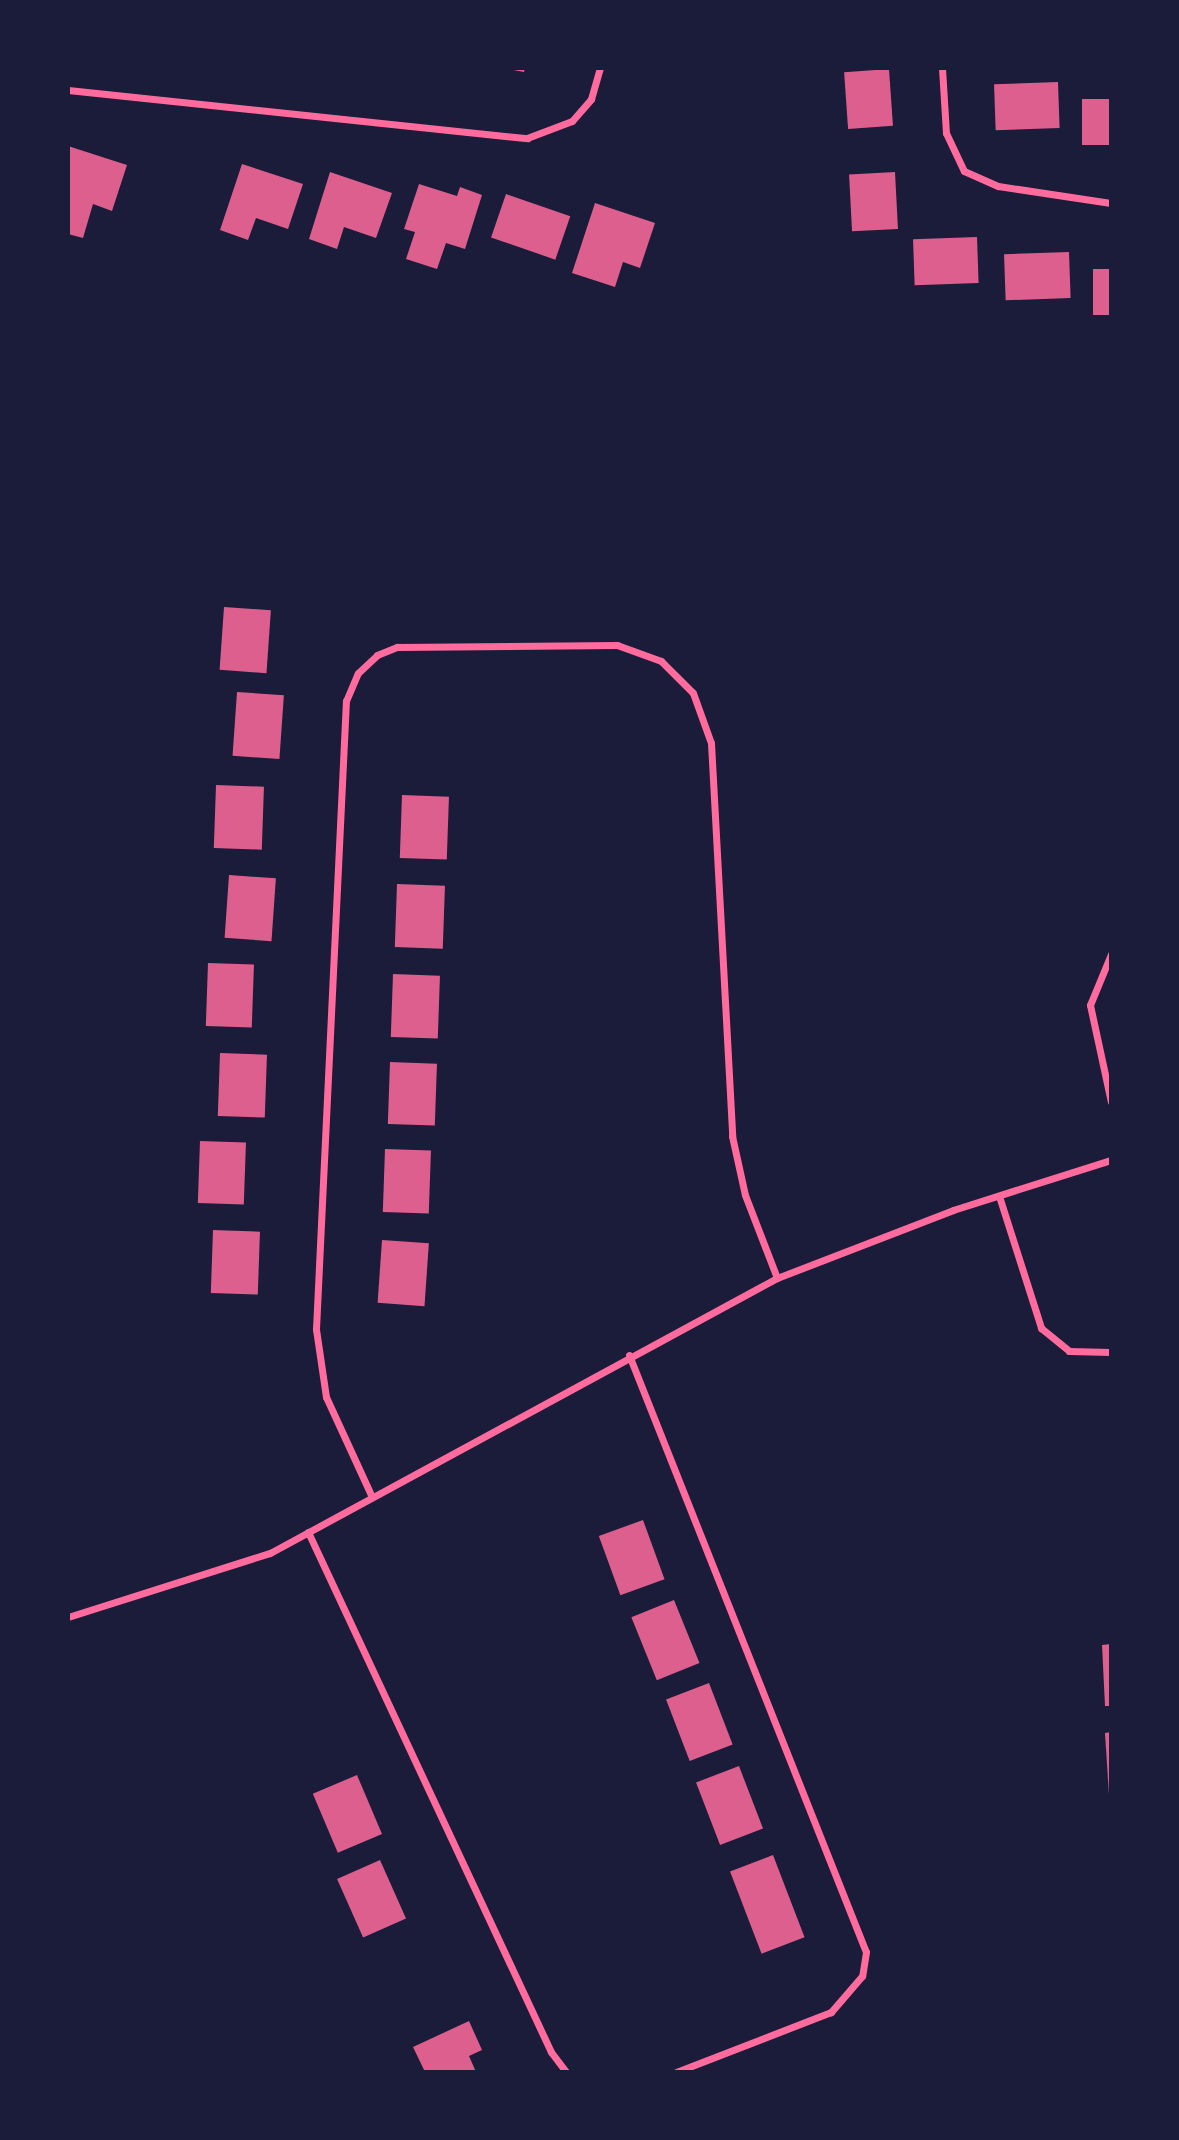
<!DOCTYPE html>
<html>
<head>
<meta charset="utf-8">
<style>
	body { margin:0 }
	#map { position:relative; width:1179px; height:2140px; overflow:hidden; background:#1b1b3a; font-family:Barlow,sans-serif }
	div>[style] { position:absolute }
	.building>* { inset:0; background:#dd5f8e; transform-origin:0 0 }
	.minor>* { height:7px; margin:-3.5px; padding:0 3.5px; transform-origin:3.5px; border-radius:3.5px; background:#ff6b9d }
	span { translate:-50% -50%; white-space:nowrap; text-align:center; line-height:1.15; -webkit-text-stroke:7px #1b1b3a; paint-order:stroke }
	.frame { position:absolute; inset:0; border:70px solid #1b1b3a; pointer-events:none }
</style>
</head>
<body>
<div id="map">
	<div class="building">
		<i style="clip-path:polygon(503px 68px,525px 68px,524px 72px)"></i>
		<i style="left:889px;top:69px;width:57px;height:45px;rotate:86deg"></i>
		<i style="left:1058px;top:82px;width:46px;height:64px;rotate:88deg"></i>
		<i style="left:1111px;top:99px;width:46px;height:29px;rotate:90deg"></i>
		<i style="clip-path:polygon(68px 146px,127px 165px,112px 211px,93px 204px,83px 238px,68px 234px)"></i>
		<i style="clip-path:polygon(242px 164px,303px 184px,288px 229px,256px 218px,248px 240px,220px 230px)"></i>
		<i style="clip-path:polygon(330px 172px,392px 193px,376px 238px,344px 227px,337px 249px,309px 239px)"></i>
		<i style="left:895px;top:172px;width:57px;height:46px;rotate:87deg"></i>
		<i style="clip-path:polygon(419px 184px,457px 196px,460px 187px,482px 195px,465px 249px,446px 243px,437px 269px,406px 259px,415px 232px,404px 229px)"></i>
		<i style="left:506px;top:194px;width:68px;height:46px;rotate:19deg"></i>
		<i style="clip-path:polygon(595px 203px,655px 223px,640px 268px,623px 262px,615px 287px,572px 273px)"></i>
		<i style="left:977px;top:237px;width:46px;height:64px;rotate:88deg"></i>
		<i style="left:1069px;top:252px;width:46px;height:65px;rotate:88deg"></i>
		<i style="left:1111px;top:269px;width:46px;height:18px;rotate:90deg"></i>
		<i style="left:224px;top:607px;width:47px;height:63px;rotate:4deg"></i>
		<i style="left:237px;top:692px;width:47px;height:64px;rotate:4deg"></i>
		<i style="left:216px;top:785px;width:48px;height:63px;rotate:2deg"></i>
		<i style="left:402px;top:795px;width:47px;height:63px;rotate:2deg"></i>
		<i style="left:229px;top:875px;width:47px;height:63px;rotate:4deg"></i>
		<i style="left:397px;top:884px;width:48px;height:63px;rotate:2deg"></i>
		<i style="left:208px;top:963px;width:46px;height:63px;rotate:2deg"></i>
		<i style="left:393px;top:974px;width:47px;height:63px;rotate:2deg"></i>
		<i style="left:220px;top:1053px;width:47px;height:63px;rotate:2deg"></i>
		<i style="left:390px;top:1062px;width:47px;height:62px;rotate:2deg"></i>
		<i style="left:200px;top:1141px;width:46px;height:62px;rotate:2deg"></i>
		<i style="left:385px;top:1149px;width:46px;height:63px;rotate:2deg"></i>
		<i style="left:213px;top:1230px;width:47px;height:63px;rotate:2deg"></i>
		<i style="left:382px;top:1240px;width:47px;height:63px;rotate:4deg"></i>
		<i style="left:643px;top:1520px;width:63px;height:47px;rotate:70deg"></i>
		<i style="left:674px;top:1600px;width:68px;height:46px;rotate:68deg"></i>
		<i style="clip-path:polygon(1111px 1644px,1111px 1706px,1105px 1706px,1102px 1645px)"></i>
		<i style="left:709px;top:1683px;width:66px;height:46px;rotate:69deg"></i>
		<i style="clip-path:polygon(1111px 1732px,1111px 1795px,1109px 1795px,1105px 1733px)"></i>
		<i style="left:739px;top:1766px;width:67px;height:46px;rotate:69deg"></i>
		<i style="left:357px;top:1775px;width:64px;height:48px;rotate:67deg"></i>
		<i style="left:773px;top:1855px;width:88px;height:46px;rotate:69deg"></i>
		<i style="left:380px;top:1860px;width:64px;height:47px;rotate:66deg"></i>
		<i style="clip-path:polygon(469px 2021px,482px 2050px,469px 2056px,476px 2072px,425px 2072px,413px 2047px)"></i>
	</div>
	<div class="minor">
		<i style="left:942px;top:68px;width:65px;rotate:86.5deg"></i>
		<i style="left:946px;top:133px;width:42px;rotate:64.7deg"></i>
		<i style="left:964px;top:171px;width:37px;rotate:24deg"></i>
		<i style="left:998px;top:186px;width:114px;rotate:8.6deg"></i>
		<i style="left:68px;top:90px;width:462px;rotate:6deg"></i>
		<i style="left:527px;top:138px;width:48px;rotate:-20.7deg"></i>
		<i style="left:572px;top:121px;width:29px;rotate:-49deg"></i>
		<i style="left:591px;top:99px;width:32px;rotate:-74deg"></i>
		<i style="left:1111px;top:954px;width:55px;rotate:112.4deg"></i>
		<i style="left:1090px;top:1005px;width:99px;rotate:77.8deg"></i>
		<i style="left:999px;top:1196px;width:139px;rotate:72.3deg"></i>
		<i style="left:1041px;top:1328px;width:36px;rotate:39deg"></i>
		<i style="left:1069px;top:1351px;width:42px;rotate:1.4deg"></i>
		<i style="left:629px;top:1355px;width:642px;rotate:68.35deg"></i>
		<i style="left:866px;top:1952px;width:24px;rotate:99deg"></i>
		<i style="left:862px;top:1976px;width:48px;rotate:130.7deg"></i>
		<i style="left:831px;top:2012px;width:166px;rotate:158.8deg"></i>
		<i style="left:372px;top:1497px;width:110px;rotate:-114.7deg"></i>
		<i style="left:326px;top:1397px;width:69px;rotate:-98.4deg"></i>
		<i style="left:316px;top:1329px;width:629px;rotate:-87.27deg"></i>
		<i style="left:346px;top:701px;width:30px;rotate:-67deg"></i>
		<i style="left:358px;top:673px;width:26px;rotate:-43deg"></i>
		<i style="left:377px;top:655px;width:22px;rotate:-22deg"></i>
		<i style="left:397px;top:647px;width:220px;rotate:-0.5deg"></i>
		<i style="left:617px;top:645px;width:47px;rotate:20deg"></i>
		<i style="left:661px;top:661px;width:45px;rotate:45deg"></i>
		<i style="left:693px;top:693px;width:53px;rotate:70.2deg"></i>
		<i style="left:711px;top:743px;width:394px;rotate:86.9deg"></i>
		<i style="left:732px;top:1136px;width:60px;rotate:77.6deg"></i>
		<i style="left:745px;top:1195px;width:89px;rotate:68.9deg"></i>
		<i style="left:308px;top:1532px;width:574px;rotate:64.95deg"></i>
		<i style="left:551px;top:2052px;width:25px;rotate:53deg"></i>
		<i style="left:68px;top:1617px;width:212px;rotate:-17.6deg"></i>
		<i style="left:270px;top:1553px;width:577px;rotate:-28.48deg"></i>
		<i style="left:777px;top:1278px;width:189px;rotate:-21.1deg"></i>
		<i style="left:953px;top:1210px;width:166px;rotate:-17.6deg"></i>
	</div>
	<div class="frame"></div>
</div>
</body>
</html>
